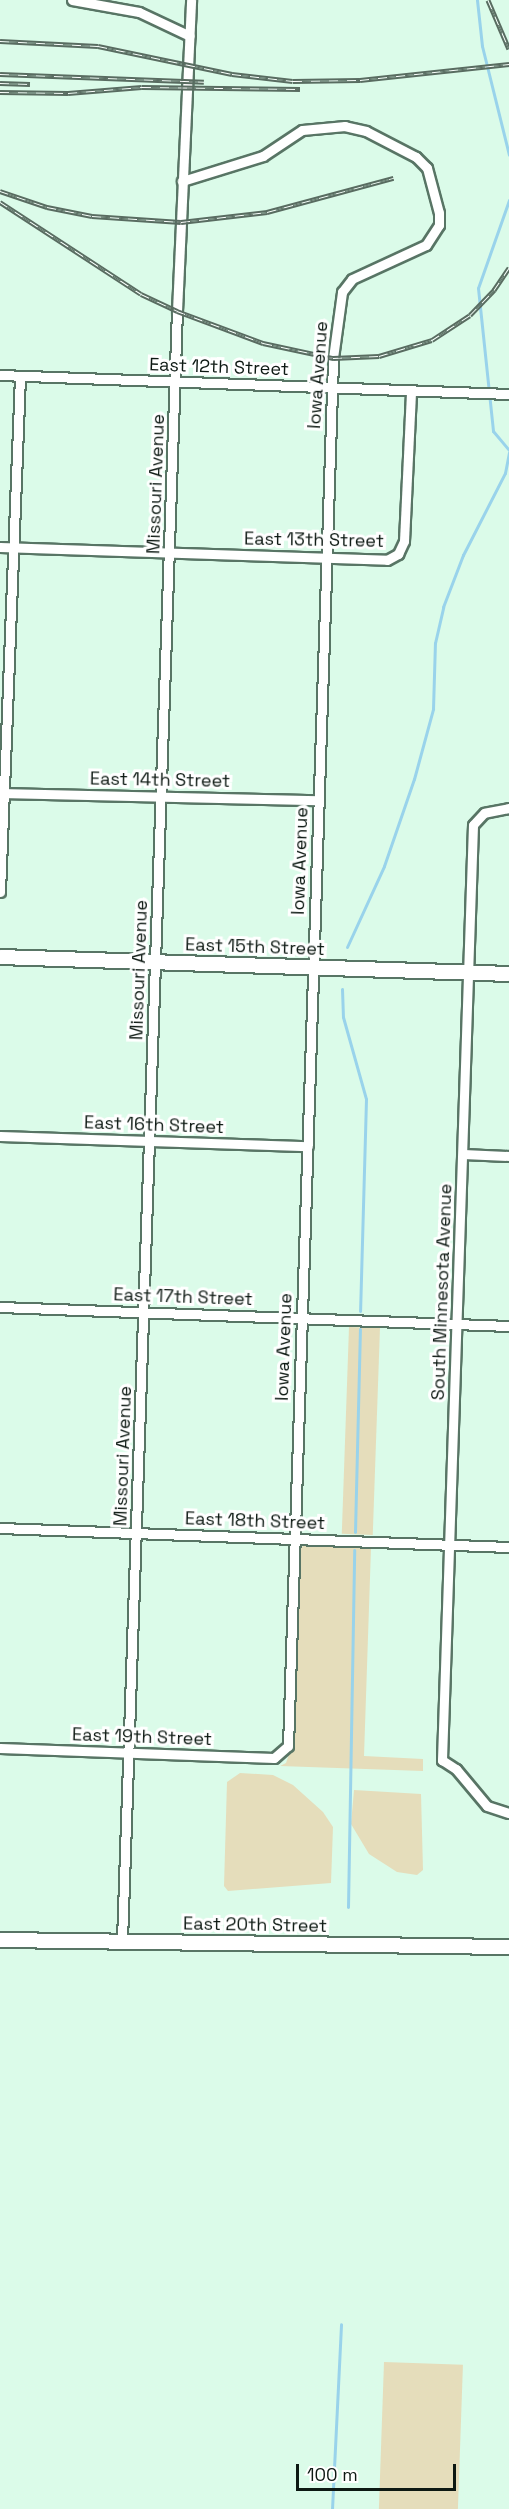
<!DOCTYPE html>
<html>
<head>
<meta charset="utf-8">
<style>
	body { margin:0 }
	#map { position:relative; width:509px; height:2509px; overflow:hidden; background:#dbfbe9; font-family:"Space Grotesk",sans-serif }
	div>[style] { position:absolute }
	.green>* { inset:0; background:#e5ddbb; transform-origin:0 0 }
	.stream>* { height:3px; margin:-1.5px; padding:0 1.5px; transform-origin:1.5px; border-radius:1.5px; background:#99d3eb }
	.roads { filter:drop-shadow(2px 0 #587565) drop-shadow(-2px 0 #587565) drop-shadow(0 2px #587565) drop-shadow(0 -2px #587565) }
	.minor>* { height:9px; margin:-4.5px; padding:0 4.5px; transform-origin:4.5px; border-radius:4.5px; background:#fff }
	.secondary>* { height:14px; margin:-7px; padding:0 7px; transform-origin:7px; border-radius:7px; background:#fff }
	.rail>* { height:5px; margin-top:-2.5px; transform-origin:0; background:repeating-linear-gradient(90deg,#fff 0 9px,#596c61 0 18px); box-sizing:border-box; border-block:2px solid #596c61 }
	span { translate:-50% -50%; white-space:nowrap; text-align:center; line-height:1.15; -webkit-text-stroke:6px #fff; paint-order:stroke }
	.street-label { font-size:18px; color:#0d1913 }
	.scale { position:absolute; left:296px; top:2464px; width:160px; height:27px; box-sizing:border-box; border:3px solid #0d1913; border-top:0; padding-left:8px; font-size:18px; line-height:21px; white-space:nowrap; color:#0d1913; -webkit-text-stroke:4px #fff; paint-order:stroke }
</style>
</head>
<body>
<div id="map">
	<div class="green">
		<i style="left:349px;top:1327px;width:31px;height:207px;rotate:2deg"></i>
		<i style="clip-path:polygon(305px 1544px,371px 1548px,364px 1756px,423px 1759px,423px 1771px,280px 1766px,286px 1763px,292px 1745px,298px 1551px)"></i>
		<i style="clip-path:polygon(240px 1773px,273px 1775px,293px 1785px,323px 1812px,333px 1827px,331px 1883px,228px 1891px,224px 1886px,227px 1782px)"></i>
		<i style="clip-path:polygon(354px 1790px,421px 1794px,423px 1870px,417px 1875px,397px 1872px,369px 1854px,351px 1824px)"></i>
		<i style="left:384px;top:2362px;width:79px;height:147px;rotate:2deg"></i>
	</div>
	<div class="stream">
		<i style="left:477px;top:0;width:46px;rotate:83.8deg"></i>
		<i style="left:482px;top:46px;width:112px;rotate:76.1deg"></i>
		<i style="left:509px;top:200px;width:93px;rotate:109.4deg"></i>
		<i style="left:478px;top:288px;width:144px;rotate:84deg"></i>
		<i style="left:493px;top:431px;width:25px;rotate:50deg"></i>
		<i style="left:347px;top:947px;width:89px;rotate:-65.4deg"></i>
		<i style="left:384px;top:866px;width:92px;rotate:-71deg"></i>
		<i style="left:414px;top:779px;width:73px;rotate:-74.8deg"></i>
		<i style="left:433px;top:709px;width:66px;rotate:-88.3deg"></i>
		<i style="left:435px;top:643px;width:37px;rotate:-77deg"></i>
		<i style="left:443px;top:607px;width:56px;rotate:-69deg"></i>
		<i style="left:463px;top:555px;width:92px;rotate:-62.9deg"></i>
		<i style="left:505px;top:473px;width:21px;rotate:-79deg"></i>
		<i style="left:342px;top:989px;width:28px;rotate:88deg"></i>
		<i style="left:343px;top:1017px;width:85px;rotate:74.3deg"></i>
		<i style="left:366px;top:1099px;width:212px;rotate:91.6deg"></i>
		<i style="left:355px;top:1532px;width:203px;rotate:-88.6deg"></i>
		<i style="left:348px;top:1907px;width:357px;rotate:-89deg"></i>
		<i style="left:332px;top:2509px;width:185px;rotate:-87.2deg"></i>
	</div>
	<div class="roads">
		<div class="minor">
			<i style="left:72px;top:0;width:68px;rotate:10.2deg"></i>
			<i style="left:139px;top:12px;width:56px;rotate:25.2deg"></i>
			<i style="left:0;top:375px;width:509px;rotate:2.14deg"></i>
			<i style="left:0;top:547px;width:387px;rotate:1.9deg"></i>
			<i style="left:387px;top:560px;width:13px;rotate:-29deg"></i>
			<i style="left:398px;top:554px;width:14px;rotate:-65deg"></i>
			<i style="left:404px;top:541px;width:151px;rotate:-87.3deg"></i>
			<i style="left:0;top:793px;width:318px;rotate:1.3deg"></i>
			<i style="left:509px;top:808px;width:25px;rotate:169deg"></i>
			<i style="left:484px;top:813px;width:16px;rotate:133deg"></i>
			<i style="left:473px;top:825px;width:936px;rotate:91.9deg"></i>
			<i style="left:442px;top:1760px;width:17px;rotate:33deg"></i>
			<i style="left:456px;top:1769px;width:48px;rotate:50deg"></i>
			<i style="left:487px;top:1806px;width:23px;rotate:18deg"></i>
			<i style="left:0;top:892px;width:516px;rotate:-87.78deg"></i>
			<i style="left:0;top:1136px;width:308px;rotate:1.9deg"></i>
			<i style="left:463px;top:1154px;width:46px;rotate:2.5deg"></i>
			<i style="left:0;top:1307px;width:509px;rotate:2.14deg"></i>
			<i style="left:0;top:1528px;width:509px;rotate:2.14deg"></i>
			<i style="left:0;top:1748px;width:274px;rotate:2.1deg"></i>
			<i style="left:274px;top:1758px;width:18px;rotate:-41deg"></i>
			<i style="left:288px;top:1746px;width:1389px;rotate:-88.14deg"></i>
			<i style="left:333px;top:358px;width:67px;rotate:-82.2deg"></i>
			<i style="left:342px;top:292px;width:16px;rotate:-52deg"></i>
			<i style="left:352px;top:279px;width:81px;rotate:-24.7deg"></i>
			<i style="left:426px;top:245px;width:24px;rotate:-57deg"></i>
			<i style="left:439px;top:225px;width:12px;rotate:-90deg"></i>
			<i style="left:439px;top:213px;width:47px;rotate:-104.9deg"></i>
			<i style="left:427px;top:168px;width:16px;rotate:-135deg"></i>
			<i style="left:416px;top:157px;width:56px;rotate:-152.5deg"></i>
			<i style="left:366px;top:131px;width:22px;rotate:-167deg"></i>
			<i style="left:345px;top:126px;width:43px;rotate:174.7deg"></i>
			<i style="left:302px;top:130px;width:47px;rotate:146.3deg"></i>
			<i style="left:263px;top:156px;width:85px;rotate:162.8deg"></i>
			<i style="left:122px;top:1941px;width:1631px;rotate:-88.07deg"></i>
			<i style="left:177px;top:311px;width:311px;rotate:-87.4deg"></i>
		</div>
		<div class="secondary">
			<i style="left:0;top:957px;width:509px;rotate:1.91deg"></i>
			<i style="left:0;top:1940px;width:509px;rotate:0.79deg"></i>
		</div>
	</div>
	<div class="rail">
		<i style="left:488px;top:0;width:53px;rotate:66.8deg"></i>
		<i style="left:0;top:41px;width:98px;rotate:2.9deg"></i>
		<i style="left:98px;top:46px;width:137px;rotate:11.8deg"></i>
		<i style="left:232px;top:74px;width:61px;rotate:6.5deg"></i>
		<i style="left:293px;top:81px;width:67px;rotate:-0.9deg"></i>
		<i style="left:360px;top:80px;width:150px;rotate:-6.1deg"></i>
		<i style="left:0;top:74px;width:204px;rotate:2.2deg"></i>
		<i style="left:0;top:83px;width:30px;rotate:2deg"></i>
		<i style="left:0;top:92px;width:68px;rotate:0.8deg"></i>
		<i style="left:68px;top:93px;width:74px;rotate:-4.6deg"></i>
		<i style="left:142px;top:87px;width:158px;rotate:0.7deg"></i>
		<i style="left:0;top:191px;width:50px;rotate:18.8deg"></i>
		<i style="left:47px;top:207px;width:46px;rotate:11.3deg"></i>
		<i style="left:92px;top:216px;width:89px;rotate:3.9deg"></i>
		<i style="left:181px;top:222px;width:87px;rotate:-6.6deg"></i>
		<i style="left:267px;top:212px;width:131px;rotate:-15.1deg"></i>
		<i style="left:0;top:202px;width:168px;rotate:33.1deg"></i>
		<i style="left:141px;top:294px;width:40px;rotate:25deg"></i>
		<i style="left:177px;top:311px;width:92px;rotate:20.4deg"></i>
		<i style="left:263px;top:343px;width:72px;rotate:12.1deg"></i>
		<i style="left:333px;top:358px;width:46px;rotate:-2.5deg"></i>
		<i style="left:379px;top:356px;width:55px;rotate:-16.8deg"></i>
		<i style="left:432px;top:340px;width:45px;rotate:-33.3deg"></i>
		<i style="left:470px;top:315px;width:35px;rotate:-46deg"></i>
		<i style="left:494px;top:290px;width:27px;rotate:-56deg"></i>
	</div>
	<div class="street-label">
		<span style="left:219px;top:367px;rotate:2deg">East 12th Street</span>
		<span style="left:318px;top:375px;rotate:-86deg">Iowa Avenue</span>
		<span style="left:156px;top:484px;rotate:-88deg">Missouri Avenue</span>
		<span style="left:314px;top:540px;rotate:1deg">East 13th Street</span>
		<span style="left:160px;top:780px;rotate:1deg">East 14th Street</span>
		<span style="left:300px;top:861px;rotate:-88deg">Iowa Avenue</span>
		<span style="left:255px;top:947px;rotate:2deg">East 15th Street</span>
		<span style="left:139px;top:970px;rotate:-88deg">Missouri Avenue</span>
		<span style="left:154px;top:1125px;rotate:2deg">East 16th Street</span>
		<span style="left:442px;top:1292px;rotate:-88deg">South Minnesota Avenue</span>
		<span style="left:183px;top:1297px;rotate:2deg">East 17th Street</span>
		<span style="left:284px;top:1347px;rotate:-88deg">Iowa Avenue</span>
		<span style="left:123px;top:1456px;rotate:-88deg">Missouri Avenue</span>
		<span style="left:255px;top:1521px;rotate:2deg">East 18th Street</span>
		<span style="left:142px;top:1737px;rotate:2deg">East 19th Street</span>
		<span style="left:255px;top:1925px;rotate:1deg">East 20th Street</span>
	</div>
	<div class="scale">100 m</div>
</div>
</body>
</html>
